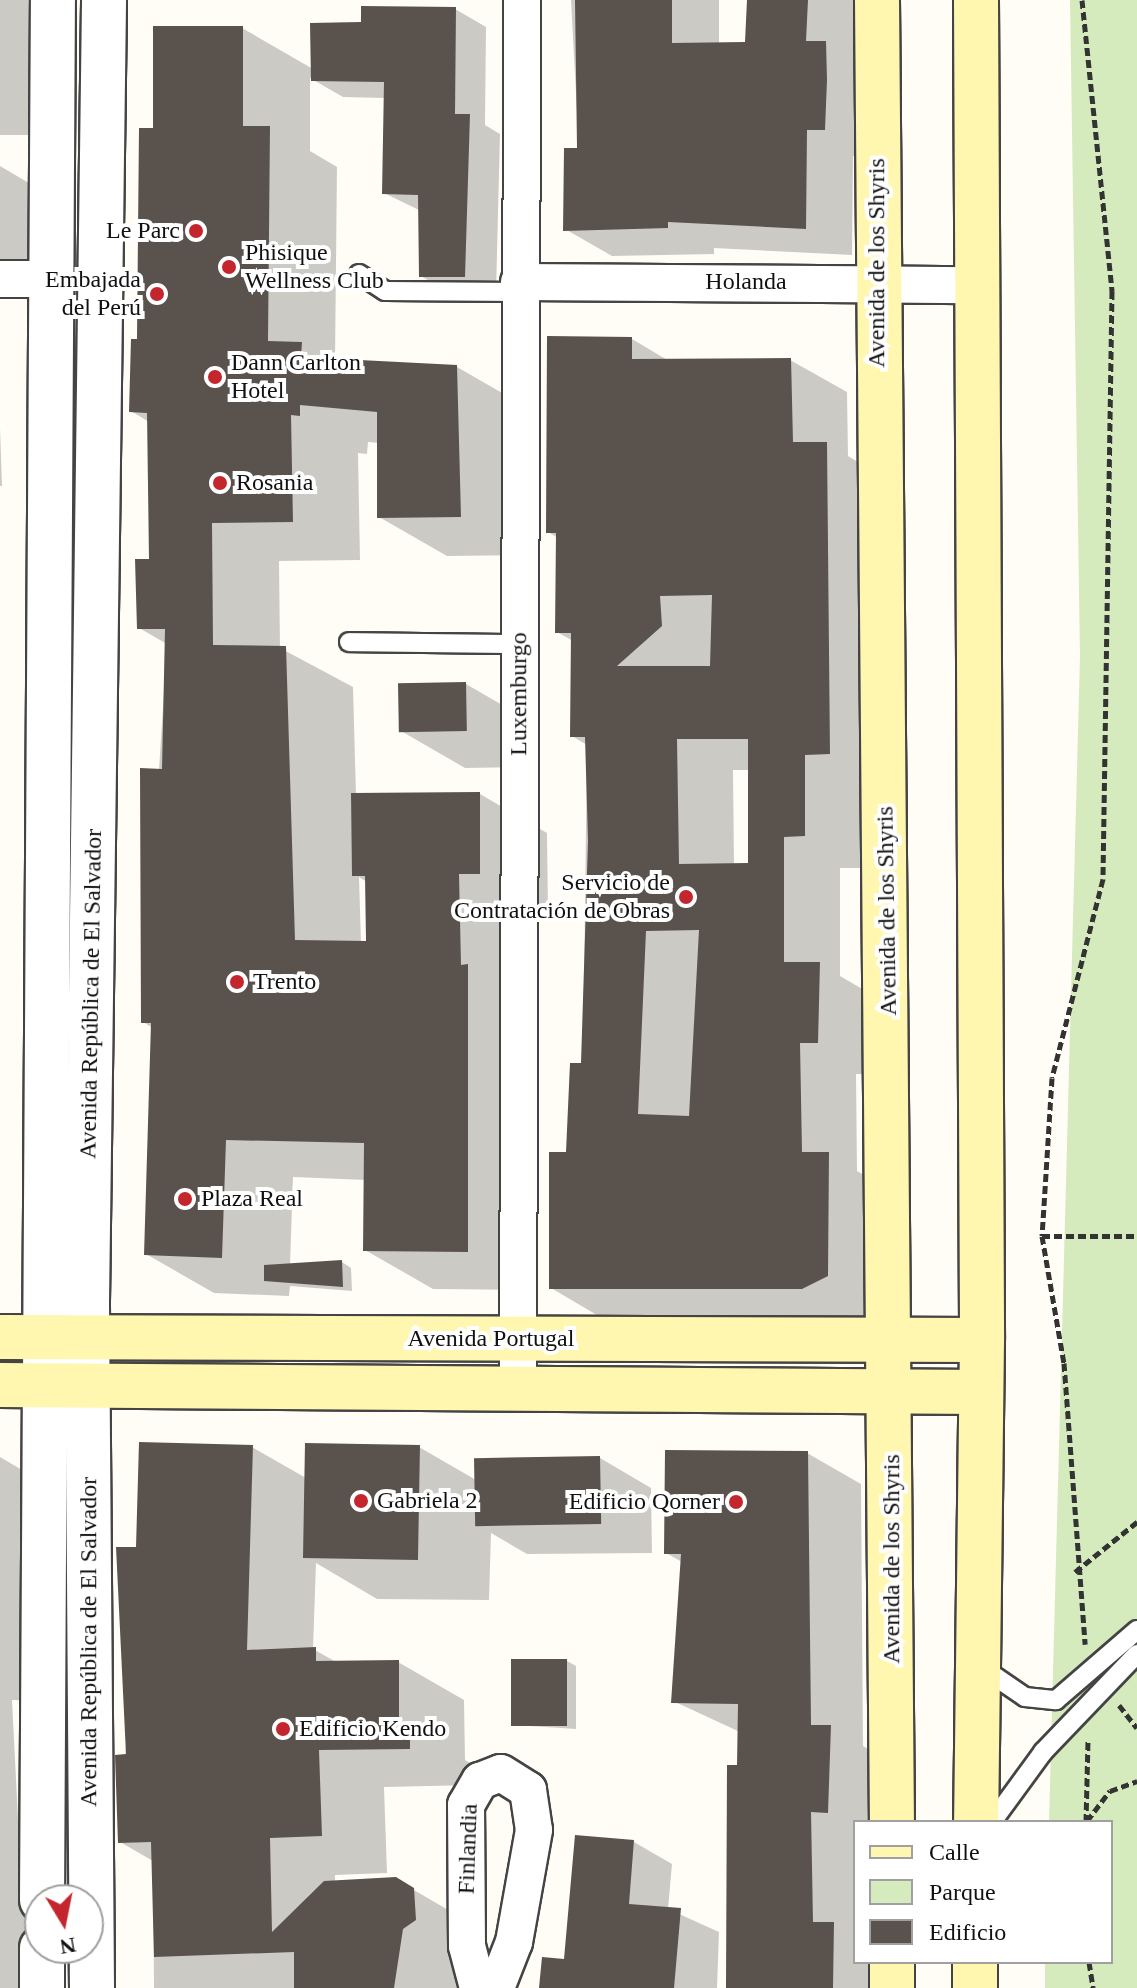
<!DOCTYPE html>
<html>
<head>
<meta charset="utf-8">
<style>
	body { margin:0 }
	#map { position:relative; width:1137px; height:1988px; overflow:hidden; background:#fffdf5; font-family:"Times New Roman",serif }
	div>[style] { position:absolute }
	.green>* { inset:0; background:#d5ebbd }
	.shadow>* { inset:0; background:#0003; transform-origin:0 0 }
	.building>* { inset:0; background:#5a524d; transform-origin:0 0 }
	.path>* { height:5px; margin-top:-2.5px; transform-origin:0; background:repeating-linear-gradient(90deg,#333 0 8px,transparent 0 12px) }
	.roads { filter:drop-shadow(2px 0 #444) drop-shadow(-2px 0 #444) drop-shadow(0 2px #444) drop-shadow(0 -2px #444) }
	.service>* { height:18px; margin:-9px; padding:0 9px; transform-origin:9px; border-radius:9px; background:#fff }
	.minor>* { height:36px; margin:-18px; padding:0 18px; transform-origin:18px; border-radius:18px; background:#fff }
	.tertiary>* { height:44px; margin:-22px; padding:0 22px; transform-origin:22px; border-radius:22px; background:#fff }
	.secondary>* { height:44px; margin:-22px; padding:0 22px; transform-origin:22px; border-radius:22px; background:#fff6b0 }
	.dots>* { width:22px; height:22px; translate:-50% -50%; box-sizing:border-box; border:4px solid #fff; border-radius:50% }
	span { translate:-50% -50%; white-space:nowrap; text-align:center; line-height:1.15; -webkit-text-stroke:8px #fff; paint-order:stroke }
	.poi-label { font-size:24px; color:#111 }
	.right { translate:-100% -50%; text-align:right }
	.left { translate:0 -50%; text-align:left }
	.street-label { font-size:24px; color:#111 }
	.legend { position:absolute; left:853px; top:1820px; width:260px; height:144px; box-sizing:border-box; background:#fff; border:2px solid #a0a0a0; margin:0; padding:10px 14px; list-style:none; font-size:24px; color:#111 }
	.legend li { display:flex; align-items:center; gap:16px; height:40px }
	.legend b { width:40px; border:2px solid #a0a0a0 }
	.north { position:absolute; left:24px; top:1884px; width:80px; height:80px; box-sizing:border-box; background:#fff; border:2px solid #a0a0a0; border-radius:50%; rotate:170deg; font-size:22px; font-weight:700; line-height:32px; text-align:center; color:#111 }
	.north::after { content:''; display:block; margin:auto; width:28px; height:36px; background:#c4262e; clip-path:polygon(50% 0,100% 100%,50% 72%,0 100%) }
</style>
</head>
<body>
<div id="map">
	<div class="green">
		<i style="clip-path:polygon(1070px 0,1137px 0,1137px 1988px,1045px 1988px,1045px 1962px,1111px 1962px,1111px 1822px,1049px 1822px,1080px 656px)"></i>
	</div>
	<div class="shadow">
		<i style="left:0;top:0;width:53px;height:135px"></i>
		<i style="clip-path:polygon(571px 0,719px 0,719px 44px,747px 44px,749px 0,858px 0,853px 59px,873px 70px,872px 156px,853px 156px,852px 255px,714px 248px,714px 254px,612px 256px,565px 229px,579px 150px)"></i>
		<i style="clip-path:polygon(evenodd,455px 9px,486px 27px,485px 125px,500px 134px,496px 293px,452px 294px,421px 276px,421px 211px,384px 193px,385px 98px,343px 97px,310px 78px,310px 151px,337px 167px,335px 361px,457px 367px,525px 406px,528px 555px,447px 556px,379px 517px,379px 443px,368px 442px,367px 454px,358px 453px,360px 560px,279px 561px,280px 648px,353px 687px,356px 795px,480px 794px,547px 833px,548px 912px,526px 912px,536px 1290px,433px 1289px,365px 1250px,366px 1180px,293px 1177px,290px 1266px,342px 1262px,351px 1268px,352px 1291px,290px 1286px,289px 1296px,214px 1293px,146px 1254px,153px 1028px,143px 1022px,167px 644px,139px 628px,151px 561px,149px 422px,131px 411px,155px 130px,242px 28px,313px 69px,363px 24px,455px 9px,359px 877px,367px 882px,368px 943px,361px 943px,359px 877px)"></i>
		<i style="clip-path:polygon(0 166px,34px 186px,36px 274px,0 274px)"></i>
		<i style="clip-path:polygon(evenodd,632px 339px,669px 361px,790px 360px,847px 392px,848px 456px,883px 477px,886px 785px,861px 786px,861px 868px,840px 868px,840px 976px,876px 997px,874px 1074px,856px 1074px,857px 1171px,884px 1187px,884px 1308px,860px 1321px,607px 1321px,551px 1288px,583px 1065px,587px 745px,572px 736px,573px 641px,557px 632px,558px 538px,548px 532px,632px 339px,733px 770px,750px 770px,750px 865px,734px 865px,733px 770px)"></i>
		<i style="clip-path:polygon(0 428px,2px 486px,0 486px)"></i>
		<i style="clip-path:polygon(466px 684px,530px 721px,531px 767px,465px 768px,401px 731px)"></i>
		<i style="clip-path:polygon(252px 1447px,306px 1478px,419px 1447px,476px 1480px,600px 1458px,651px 1488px,652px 1553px,527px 1554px,491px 1533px,489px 1600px,377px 1599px,316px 1563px,313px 1649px,338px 1663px,398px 1662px,464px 1700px,465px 1760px,475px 1766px,475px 1785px,384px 1787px,387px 1873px,335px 1875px,335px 1883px,395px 1879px,462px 1918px,465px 1988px,154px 1988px,153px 1861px,120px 1842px,138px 1549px)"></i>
		<i style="clip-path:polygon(807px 1453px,861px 1484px,863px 1746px,883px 1758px,881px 1822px,855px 1822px,855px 1962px,886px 1962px,886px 1988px,727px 1988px,740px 1732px,673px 1701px,682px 1562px,666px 1553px)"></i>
		<i style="clip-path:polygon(0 1457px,34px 1477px,44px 1701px,12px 1700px,18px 1819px,47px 1848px,29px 1886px,30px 1924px,40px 1944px,30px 1988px,0 1988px)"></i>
		<i style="clip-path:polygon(567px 1661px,576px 1666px,576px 1729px,514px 1725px)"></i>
		<i style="clip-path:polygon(577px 1837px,634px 1842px,672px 1864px,668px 1909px,719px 1932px,717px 1988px,541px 1988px,565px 1962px)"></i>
	</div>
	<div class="building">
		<i style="clip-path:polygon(575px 0,672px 0,672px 43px,745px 42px,747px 0,808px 0,806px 41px,826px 41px,827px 80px,825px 130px,807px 130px,806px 229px,668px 222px,668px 228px,563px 231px,564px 148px,577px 148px)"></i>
		<i style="clip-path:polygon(361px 6px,456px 7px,455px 114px,470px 114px,465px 277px,419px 277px,418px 195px,382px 194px,384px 82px,311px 81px,310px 23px,361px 22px)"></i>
		<i style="clip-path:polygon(153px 26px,243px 26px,243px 126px,270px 126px,268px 341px,302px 342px,301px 357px,457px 365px,461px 517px,377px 518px,377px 412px,300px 405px,300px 416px,291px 415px,293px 522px,212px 523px,213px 645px,286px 646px,295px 940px,366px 941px,365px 876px,352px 876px,351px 793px,480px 792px,480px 874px,459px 874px,461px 965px,468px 964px,468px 1252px,363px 1251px,364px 1143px,226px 1140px,222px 1258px,144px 1255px,151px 1023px,141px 1023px,140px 768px,162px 769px,165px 629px,137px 629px,135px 559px,149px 559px,147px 413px,129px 412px,131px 339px,137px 339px,139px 128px,153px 128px)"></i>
		<i style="clip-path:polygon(evenodd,547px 336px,632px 337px,632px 359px,791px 358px,793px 442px,827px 442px,830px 754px,805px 755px,805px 836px,784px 837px,784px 962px,820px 962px,818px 1043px,800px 1043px,802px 1152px,829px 1152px,828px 1276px,802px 1289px,549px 1289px,549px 1152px,566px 1152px,570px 1063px,581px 1063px,588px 841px,585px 737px,570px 737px,571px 633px,555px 633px,556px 533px,546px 533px,547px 336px,712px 595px,710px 666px,617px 666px,662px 626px,660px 596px,712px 595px,547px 336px,677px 739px,748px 739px,748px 863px,679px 864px,677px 739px,547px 336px,699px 930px,689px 1116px,638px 1114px,646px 931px,699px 930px)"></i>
		<i style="left:466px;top:682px;width:49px;height:68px;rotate:89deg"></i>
		<i style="clip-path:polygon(342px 1260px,343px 1287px,264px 1281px,264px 1265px)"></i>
		<i style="clip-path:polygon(139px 1442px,253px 1445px,247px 1650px,316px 1647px,316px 1661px,399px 1660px,399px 1721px,410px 1726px,410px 1749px,319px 1750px,322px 1836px,270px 1838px,272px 1932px,324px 1881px,396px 1877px,414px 1888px,416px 1920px,403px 1929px,394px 1988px,294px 1988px,294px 1952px,154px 1957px,151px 1842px,118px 1843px,115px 1755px,126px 1754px,116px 1547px,136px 1547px)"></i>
		<i style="left:305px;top:1443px;width:115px;height:115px;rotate:1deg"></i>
		<i style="clip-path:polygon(665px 1450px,808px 1451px,811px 1725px,831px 1725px,828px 1813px,811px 1812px,813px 1922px,834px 1922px,833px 1988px,726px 1988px,727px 1765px,737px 1765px,738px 1704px,671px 1703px,681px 1554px,664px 1554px)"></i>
		<i style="left:600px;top:1456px;width:68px;height:126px;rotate:89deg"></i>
		<i style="left:511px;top:1659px;width:56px;height:67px"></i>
		<i style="clip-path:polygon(575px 1835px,634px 1840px,629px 1904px,681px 1908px,674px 1988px,539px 1988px,542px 1957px,564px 1959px)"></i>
	</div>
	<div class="path">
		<i style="left:1082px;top:0;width:293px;rotate:84.1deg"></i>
		<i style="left:1112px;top:291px;width:588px;rotate:90.88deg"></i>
		<i style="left:1103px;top:879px;width:205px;rotate:104.4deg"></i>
		<i style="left:1052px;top:1078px;width:158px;rotate:93.6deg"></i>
		<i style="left:1042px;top:1236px;width:129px;rotate:80.2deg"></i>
		<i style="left:1064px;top:1363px;width:282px;rotate:85.7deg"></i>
		<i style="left:1042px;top:1236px;width:95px"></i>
		<i style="left:1075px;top:1572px;width:80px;rotate:-38.9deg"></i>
		<i style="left:1119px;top:1705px;width:29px;rotate:52deg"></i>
		<i style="left:1087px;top:1821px;width:38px;rotate:-53deg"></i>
		<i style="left:1110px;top:1791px;width:29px;rotate:-20deg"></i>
		<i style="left:1086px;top:1822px;width:82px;rotate:-88.6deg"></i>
		<i style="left:1089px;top:1962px;width:26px;rotate:81deg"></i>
	</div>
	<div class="roads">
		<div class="service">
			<i style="left:359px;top:274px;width:31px;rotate:33deg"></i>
			<i style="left:385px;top:291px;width:134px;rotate:0.4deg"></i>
			<i style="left:349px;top:642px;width:170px;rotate:0.7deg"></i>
			<i style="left:981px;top:1667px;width:53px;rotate:34.3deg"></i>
			<i style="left:1025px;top:1697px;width:31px;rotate:6deg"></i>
			<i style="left:1056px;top:1700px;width:107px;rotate:-40.8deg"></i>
			<i style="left:992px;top:1822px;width:87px;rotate:-53.9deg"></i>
			<i style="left:1043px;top:1752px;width:136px;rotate:-46.2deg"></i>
		</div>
		<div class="minor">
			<i style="left:0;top:279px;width:50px"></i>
			<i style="left:519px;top:282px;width:453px;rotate:0.4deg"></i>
			<i style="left:518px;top:1388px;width:1388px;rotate:-89.83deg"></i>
			<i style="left:478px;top:1988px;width:43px;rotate:-104.7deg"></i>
			<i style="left:467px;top:1946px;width:141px;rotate:-90.4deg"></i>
			<i style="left:466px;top:1805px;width:28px;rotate:-60deg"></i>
			<i style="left:480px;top:1781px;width:22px;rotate:-21deg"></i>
			<i style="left:501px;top:1773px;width:32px;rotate:32deg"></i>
			<i style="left:528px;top:1790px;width:40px;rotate:81.5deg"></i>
			<i style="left:534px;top:1830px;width:114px;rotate:100.1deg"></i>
			<i style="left:514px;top:1942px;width:49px;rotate:111.4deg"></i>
		</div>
		<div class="tertiary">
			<i style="left:42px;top:1900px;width:1900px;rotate:-89.67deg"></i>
			<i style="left:42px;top:1948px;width:40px;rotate:90deg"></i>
			<i style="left:92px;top:1988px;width:687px;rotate:-90.42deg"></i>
			<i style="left:87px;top:1301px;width:1301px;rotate:-89.25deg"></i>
		</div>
		<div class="secondary">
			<i style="left:877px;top:0;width:1822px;rotate:89.53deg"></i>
			<i style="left:976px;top:0;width:1340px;rotate:89.74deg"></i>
			<i style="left:982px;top:1340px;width:482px;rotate:90.7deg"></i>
			<i style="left:0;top:1337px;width:982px;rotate:0.18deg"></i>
			<i style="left:0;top:1385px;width:981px;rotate:0.41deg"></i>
			<i style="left:892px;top:1988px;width:26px;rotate:-90deg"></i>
			<i style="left:975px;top:1988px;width:26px;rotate:-90deg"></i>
		</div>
	</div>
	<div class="dots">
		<i style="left:196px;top:231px;background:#c4262e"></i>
		<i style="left:229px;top:267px;background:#c4262e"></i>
		<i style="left:157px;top:294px;background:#c4262e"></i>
		<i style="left:215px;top:377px;background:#c4262e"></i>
		<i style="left:220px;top:483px;background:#c4262e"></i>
		<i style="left:686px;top:897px;background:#c4262e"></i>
		<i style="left:237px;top:982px;background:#c4262e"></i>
		<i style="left:185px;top:1199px;background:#c4262e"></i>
		<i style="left:361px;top:1501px;background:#c4262e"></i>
		<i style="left:736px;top:1502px;background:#c4262e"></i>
		<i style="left:283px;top:1729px;background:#c4262e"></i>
	</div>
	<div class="poi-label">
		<span class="right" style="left:180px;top:231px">Le Parc</span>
		<span class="left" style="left:245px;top:267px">Phisique<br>Wellness Club</span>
		<span class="right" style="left:141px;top:294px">Embajada<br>del Perú</span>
		<span class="left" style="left:231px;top:377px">Dann Carlton<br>Hotel</span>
		<span class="left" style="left:236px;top:483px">Rosania</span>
		<span class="right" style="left:670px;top:897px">Servicio de<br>Contratación de Obras</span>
		<span class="left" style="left:253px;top:982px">Trento</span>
		<span class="left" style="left:201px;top:1199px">Plaza Real</span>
		<span class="left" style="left:377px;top:1501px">Gabriela 2</span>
		<span class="right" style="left:720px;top:1502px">Edificio Qorner</span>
		<span class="left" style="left:299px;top:1729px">Edificio Kendo</span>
	</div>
	<div class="street-label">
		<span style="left:877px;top:263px;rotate:-90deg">Avenida de los Shyris</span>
		<span style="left:746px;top:282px">Holanda</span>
		<span style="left:519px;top:694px;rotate:-90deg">Luxemburgo</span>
		<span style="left:887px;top:911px;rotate:-91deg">Avenida de los Shyris</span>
		<span style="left:91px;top:994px;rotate:-89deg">Avenida República de El Salvador</span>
		<span style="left:491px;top:1339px">Avenida Portugal</span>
		<span style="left:892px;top:1559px;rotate:-90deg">Avenida de los Shyris</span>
		<span style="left:89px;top:1642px;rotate:-90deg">Avenida República de El Salvador</span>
		<span style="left:468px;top:1849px;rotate:-88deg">Finlandia</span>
	</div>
	<ul class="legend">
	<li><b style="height:10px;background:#fff6b0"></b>Calle</li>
	<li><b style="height:22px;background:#d5ebbd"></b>Parque</li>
	<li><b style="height:22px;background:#5a524d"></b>Edificio</li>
	</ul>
	<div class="north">N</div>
</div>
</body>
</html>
